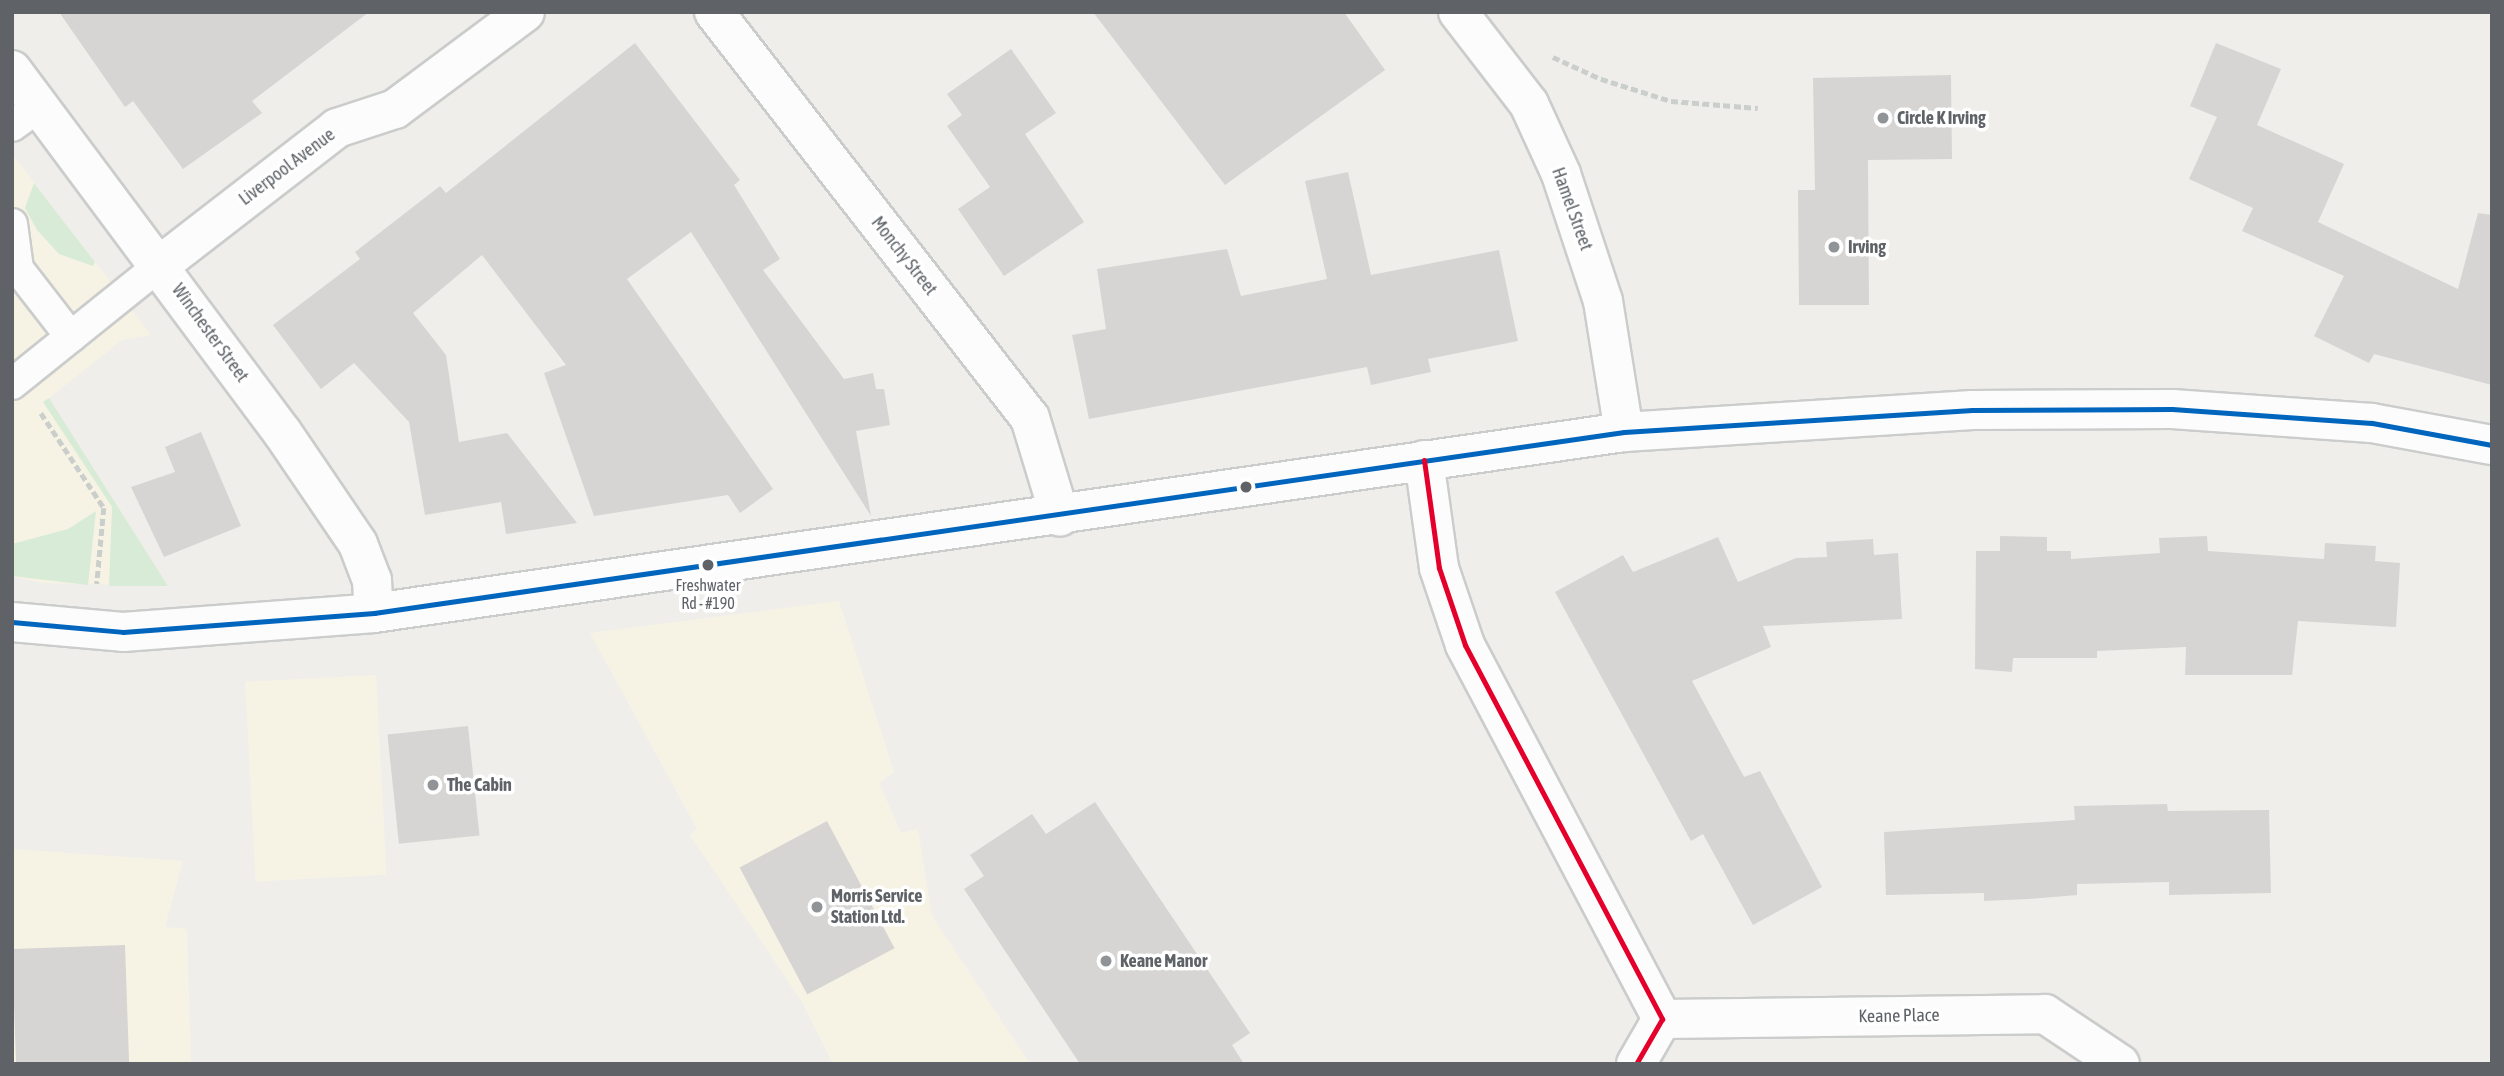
<!DOCTYPE html>
<html>
<head>
<meta charset="utf-8">
<style>
	body { margin:0 }
	#map { position:relative; width:2504px; height:1076px; overflow:hidden; background:#efeeea; font-family:"Asap Condensed",sans-serif }
	div>[style] { position:absolute }
	.commercial>* { inset:0; background:#f7f3e4; transform-origin:0 0 }
	.green>* { inset:0; background:#d8ebd6 }
	.building>* { inset:0; background:#d6d5d3; transform-origin:0 0 }
	.path>* { height:4.5px; margin-top:-2.25px; transform-origin:0; background:repeating-linear-gradient(90deg,#cacfcc 0 7px,transparent 0 10.5px) }
	.roads { filter:drop-shadow(2px 0 #cbcccc) drop-shadow(-2px 0 #cbcccc) drop-shadow(0 2px #cbcccc) drop-shadow(0 -2px #cbcccc) }
	.lane>* { height:30px; margin:-15px; padding:0 15px; transform-origin:15px; border-radius:15px; background:#fdfcfc }
	.street>* { height:38px; margin:-19px; padding:0 19px; transform-origin:19px; border-radius:19px; background:#fdfcfc }
	.secondary>* { height:38px; margin:-19px; padding:0 19px; transform-origin:19px; border-radius:19px; background:#fdfcfc }
	.bus-1>* { height:5px; margin:-2.5px; padding:0 2.5px; transform-origin:2.5px; border-radius:2.5px; background:#0065bd }
	.bus-2>* { height:5px; margin:-2.5px; padding:0 2.5px; transform-origin:2.5px; border-radius:2.5px; background:#e4002b }
	.dots>* { width:19px; height:19px; translate:-50% -50%; box-sizing:border-box; border:4px solid #fff; border-radius:50% }
	span { translate:-50% -50%; white-space:nowrap; text-align:center; line-height:1.15; -webkit-text-stroke:7px #fff; paint-order:stroke }
	.bus-label { font-size:16px; color:#5f6368 }
	.poi-label { font-size:18px; color:#5f6368; font-weight:700 }
	.left { translate:0 -50%; text-align:left }
	.street-label { font-size:18px; color:#5f6368 }
	.frame { position:absolute; inset:0; border:14px solid #5f6368; pointer-events:none }
</style>
</head>
<body>
<div id="map">
	<div class="commercial">
		<i style="clip-path:polygon(12px 154px,151px 335px,122px 340px,49px 398px,168px 586px,42px 583px,12px 576px)"></i>
		<i style="clip-path:polygon(839px 601px,894px 772px,879px 783px,901px 833px,918px 829px,932px 916px,1030px 1064px,833px 1064px,802px 1002px,690px 835px,697px 829px,590px 633px)"></i>
		<i style="left:376px;top:675px;width:200px;height:131px;rotate:87deg"></i>
		<i style="clip-path:polygon(12px 849px,183px 861px,165px 927px,187px 929px,191px 1064px,12px 1064px)"></i>
	</div>
	<div class="green">
		<i style="clip-path:polygon(34px 183px,95px 262px,93px 266px,59px 254px,37px 230px,25px 208px)"></i>
		<i style="clip-path:polygon(49px 398px,168px 586px,109px 586px,112px 507px,43px 402px)"></i>
		<i style="clip-path:polygon(96px 511px,88px 585px,12px 576px,12px 544px,68px 529px)"></i>
	</div>
	<div class="building">
		<i style="clip-path:polygon(59px 12px,369px 12px,252px 101px,262px 113px,183px 169px,133px 101px,125px 107px)"></i>
		<i style="clip-path:polygon(1093px 12px,1344px 12px,1385px 70px,1225px 185px)"></i>
		<i style="clip-path:polygon(635px 43px,740px 180px,734px 185px,780px 259px,763px 270px,844px 379px,873px 373px,876px 389px,884px 389px,890px 425px,856px 431px,871px 516px,691px 232px,627px 279px,773px 489px,740px 513px,728px 495px,594px 516px,544px 373px,566px 365px,482px 255px,413px 313px,446px 355px,459px 442px,507px 433px,577px 523px,506px 534px,501px 502px,425px 515px,409px 422px,354px 363px,321px 389px,273px 325px,360px 259px,355px 252px,440px 186px,446px 193px)"></i>
		<i style="clip-path:polygon(2216px 43px,2281px 69px,2257px 125px,2344px 164px,2318px 222px,2458px 289px,2478px 213px,2492px 215px,2492px 385px,2374px 354px,2369px 363px,2314px 336px,2344px 276px,2242px 231px,2253px 208px,2189px 179px,2217px 117px,2190px 106px)"></i>
		<i style="clip-path:polygon(1011px 49px,1056px 113px,1025px 134px,1084px 222px,1004px 276px,958px 209px,990px 187px,947px 126px,962px 115px,947px 94px)"></i>
		<i style="clip-path:polygon(1951px 75px,1952px 159px,1868px 160px,1869px 305px,1799px 305px,1798px 190px,1815px 190px,1813px 78px)"></i>
		<i style="clip-path:polygon(1348px 172px,1371px 275px,1499px 250px,1518px 341px,1428px 359px,1431px 372px,1371px 385px,1367px 367px,1089px 419px,1072px 335px,1106px 329px,1097px 269px,1227px 249px,1241px 296px,1327px 279px,1305px 181px)"></i>
		<i style="clip-path:polygon(201px 432px,241px 526px,164px 557px,131px 487px,175px 472px,165px 447px)"></i>
		<i style="clip-path:polygon(2000px 536px,2047px 537px,2047px 551px,2071px 551px,2071px 559px,2160px 553px,2159px 538px,2207px 536px,2208px 551px,2324px 559px,2325px 543px,2376px 546px,2375px 561px,2400px 563px,2396px 627px,2298px 621px,2292px 675px,2185px 675px,2186px 647px,2097px 651px,2097px 658px,2013px 658px,2012px 672px,1975px 669px,1976px 551px,2000px 551px)"></i>
		<i style="clip-path:polygon(1718px 537px,1738px 582px,1796px 558px,1827px 557px,1826px 542px,1873px 539px,1874px 555px,1898px 553px,1902px 619px,1763px 626px,1771px 647px,1692px 681px,1744px 777px,1760px 771px,1822px 887px,1753px 925px,1703px 834px,1691px 841px,1555px 592px,1623px 555px,1633px 572px)"></i>
		<i style="left:468px;top:726px;width:110px;height:81px;rotate:84deg"></i>
		<i style="clip-path:polygon(1095px 802px,1250px 1033px,1232px 1045px,1244px 1064px,1080px 1064px,964px 889px,984px 876px,970px 855px,1032px 814px,1046px 834px)"></i>
		<i style="clip-path:polygon(2167px 804px,2168px 811px,2269px 810px,2271px 893px,2169px 895px,2169px 882px,2077px 884px,2077px 895px,2028px 899px,1984px 901px,1984px 893px,1886px 895px,1884px 832px,2075px 820px,2074px 806px)"></i>
		<i style="left:827px;top:821px;width:144px;height:99px;rotate:62deg"></i>
		<i style="left:125px;top:945px;width:119px;height:113px;rotate:88deg"></i>
	</div>
	<div class="path">
		<i style="left:1553px;top:57px;width:53px;rotate:24.6deg"></i>
		<i style="left:1601px;top:79px;width:73px;rotate:17.4deg"></i>
		<i style="left:1671px;top:101px;width:87px;rotate:4.6deg"></i>
		<i style="left:41px;top:413px;width:114px;rotate:56.4deg"></i>
		<i style="left:104px;top:508px;width:76px;rotate:95.3deg"></i>
	</div>
	<div class="roads">
		<div class="lane">
			<i style="left:12px;top:126px;width:34px;rotate:-36deg"></i>
			<i style="left:12px;top:224px;width:45px;rotate:82.4deg"></i>
			<i style="left:12px;top:261px;width:96px;rotate:52.2deg"></i>
			<i style="left:12px;top:384px;width:190px;rotate:-38.8deg"></i>
		</div>
		<div class="street">
			<i style="left:714px;top:12px;width:514px;rotate:52.11deg"></i>
			<i style="left:1030px;top:418px;width:103px;rotate:73.1deg"></i>
			<i style="left:1458px;top:12px;width:116px;rotate:52.3deg"></i>
			<i style="left:1529px;top:104px;width:77px;rotate:65.4deg"></i>
			<i style="left:1561px;top:174px;width:134px;rotate:71.7deg"></i>
			<i style="left:1603px;top:301px;width:133px;rotate:80.9deg"></i>
			<i style="left:12px;top:70px;width:452px;rotate:53.3deg"></i>
			<i style="left:282px;top:432px;width:135px;rotate:55.8deg"></i>
			<i style="left:358px;top:544px;width:39px;rotate:69deg"></i>
			<i style="left:372px;top:580px;width:33px;rotate:87deg"></i>
			<i style="left:160px;top:265px;width:224px;rotate:-37.7deg"></i>
			<i style="left:337px;top:128px;width:61px;rotate:-18.1deg"></i>
			<i style="left:395px;top:109px;width:162px;rotate:-36.7deg"></i>
			<i style="left:1424px;top:460px;width:109px;rotate:82.1deg"></i>
			<i style="left:1439px;top:568px;width:81px;rotate:71.3deg"></i>
			<i style="left:1465px;top:645px;width:423px;rotate:62.2deg"></i>
			<i style="left:1662px;top:1019px;width:52px;rotate:120deg"></i>
			<i style="left:1662px;top:1019px;width:383px;rotate:-0.7deg"></i>
			<i style="left:2045px;top:1014px;width:90px;rotate:33.7deg"></i>
		</div>
		<div class="secondary">
			<i style="left:12px;top:622px;width:111px;rotate:5.1deg"></i>
			<i style="left:123px;top:632px;width:252px;rotate:-4.3deg"></i>
			<i style="left:374px;top:613px;width:1263px;rotate:-8.24deg"></i>
			<i style="left:1624px;top:432px;width:349px;rotate:-3.6deg"></i>
			<i style="left:1972px;top:410px;width:200px;rotate:-0.3deg"></i>
			<i style="left:2172px;top:409px;width:200px;rotate:4deg"></i>
			<i style="left:2372px;top:423px;width:122px;rotate:10.4deg"></i>
		</div>
	</div>
	<div class="bus-1">
		<i style="left:12px;top:622px;width:111px;rotate:5.1deg"></i>
		<i style="left:123px;top:632px;width:252px;rotate:-4.3deg"></i>
		<i style="left:374px;top:613px;width:1263px;rotate:-8.24deg"></i>
		<i style="left:1624px;top:432px;width:349px;rotate:-3.6deg"></i>
		<i style="left:1972px;top:410px;width:200px;rotate:-0.3deg"></i>
		<i style="left:2172px;top:409px;width:200px;rotate:4deg"></i>
		<i style="left:2372px;top:423px;width:122px;rotate:10.4deg"></i>
	</div>
	<div class="bus-2">
		<i style="left:1424px;top:460px;width:109px;rotate:82.1deg"></i>
		<i style="left:1439px;top:568px;width:81px;rotate:71.3deg"></i>
		<i style="left:1465px;top:645px;width:423px;rotate:62.2deg"></i>
		<i style="left:1662px;top:1019px;width:52px;rotate:120deg"></i>
	</div>
	<div class="dots">
		<i style="left:1883px;top:118px;background:#919496"></i>
		<i style="left:1834px;top:247px;background:#919496"></i>
		<i style="left:1246px;top:487px;background:#5f6368"></i>
		<i style="left:708px;top:565px;background:#5f6368"></i>
		<i style="left:433px;top:785px;background:#919496"></i>
		<i style="left:817px;top:907px;background:#919496"></i>
		<i style="left:1106px;top:961px;background:#919496"></i>
	</div>
	<div class="bus-label">
		<span style="left:708px;top:594px">Freshwater<br>Rd - #190</span>
	</div>
	<div class="poi-label">
		<span class="left" style="left:1897px;top:118px">Circle K Irving</span>
		<span class="left" style="left:1848px;top:247px">Irving</span>
		<span class="left" style="left:447px;top:785px">The Cabin</span>
		<span class="left" style="left:831px;top:907px">Morris Service<br>Station Ltd.</span>
		<span class="left" style="left:1120px;top:961px">Keane Manor</span>
	</div>
	<div class="street-label">
		<span style="left:287px;top:167px;rotate:-37deg">Liverpool Avenue</span>
		<span style="left:1572px;top:209px;rotate:70deg">Hamel Street</span>
		<span style="left:904px;top:256px;rotate:52deg">Monchy Street</span>
		<span style="left:210px;top:333px;rotate:54deg">Winchester Street</span>
		<span style="left:1899px;top:1016px;rotate:-1deg">Keane Place</span>
	</div>
	<div class="frame"></div>
</div>
</body>
</html>
